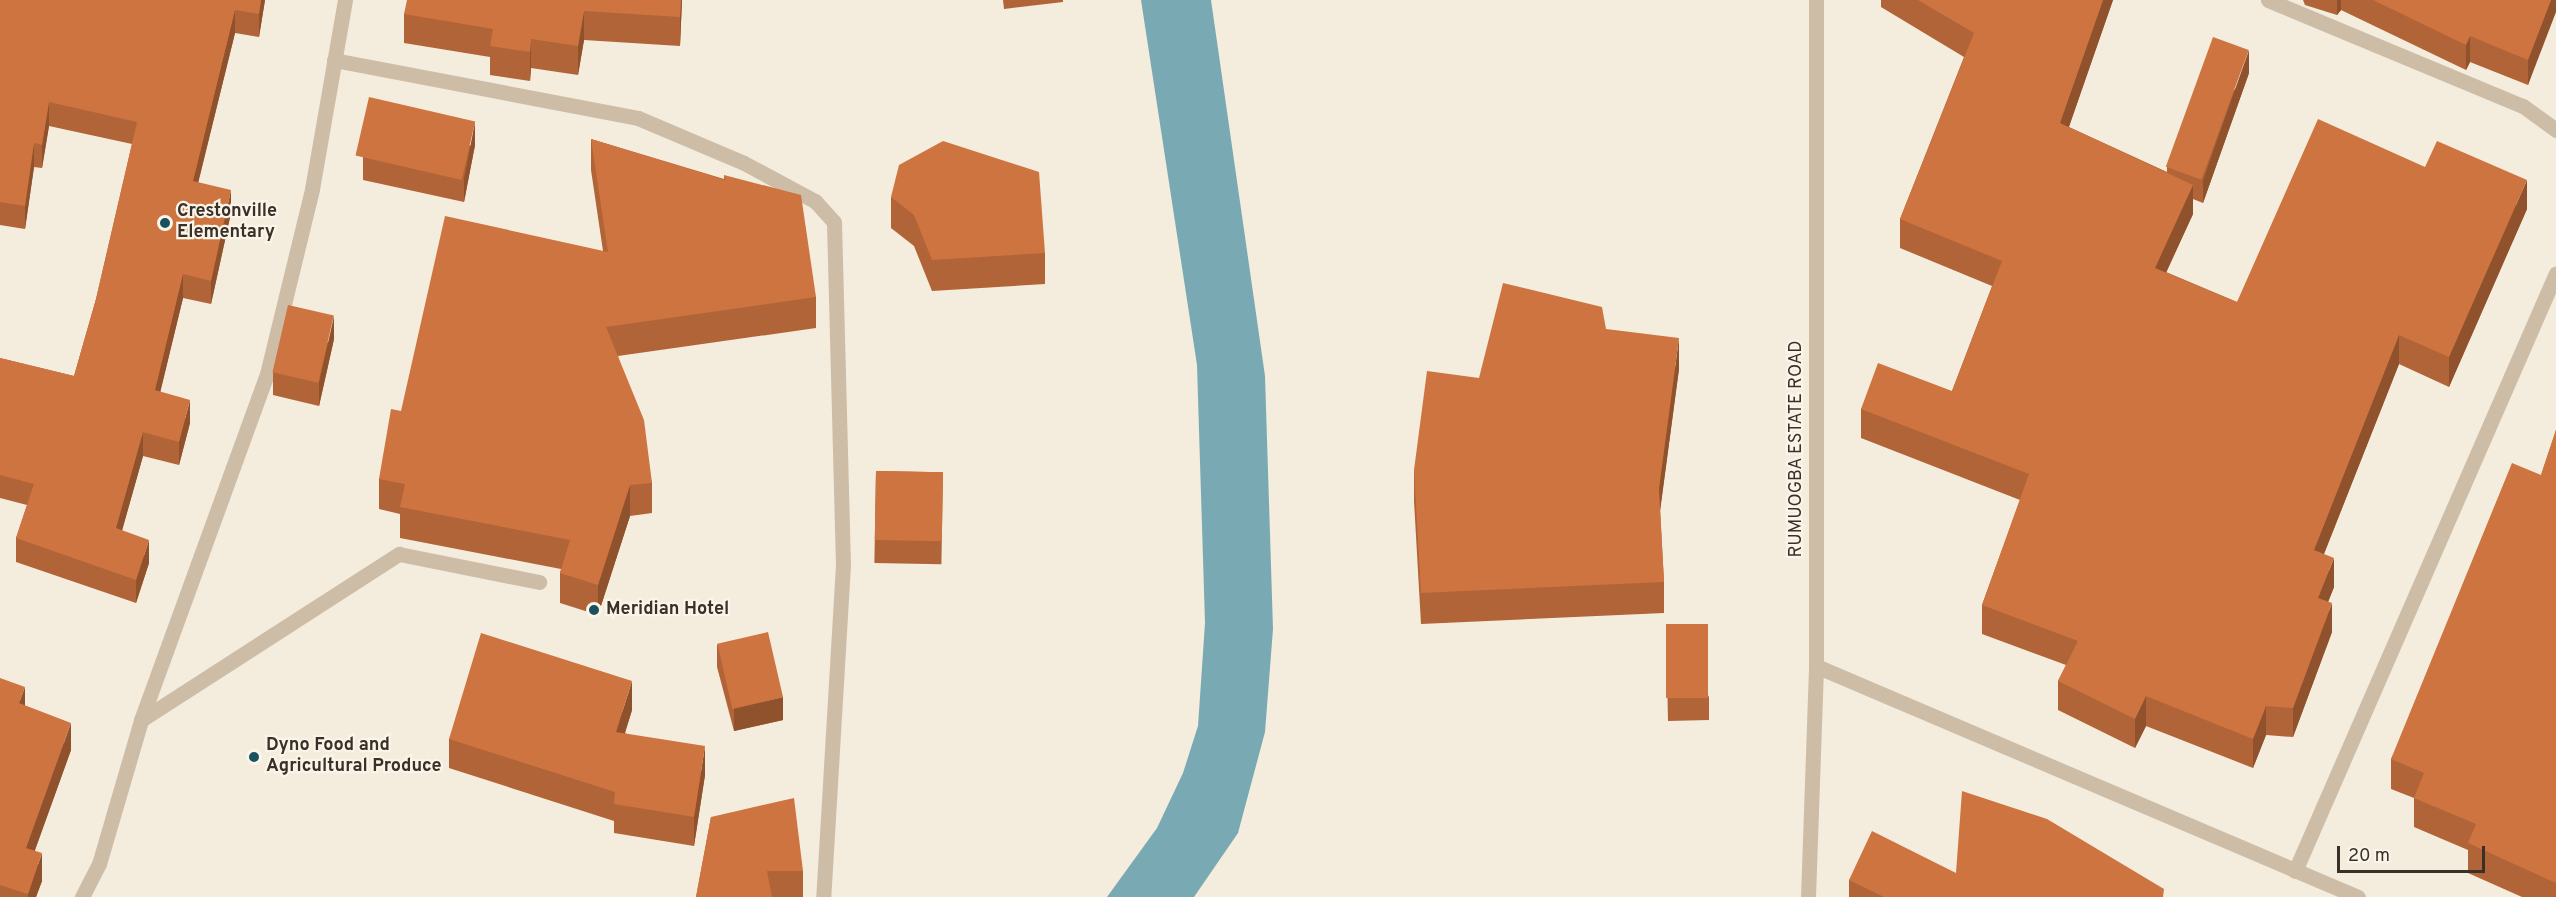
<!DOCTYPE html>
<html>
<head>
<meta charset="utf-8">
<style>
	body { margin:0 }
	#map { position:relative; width:2556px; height:897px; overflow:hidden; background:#f4ecdc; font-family:Overpass,sans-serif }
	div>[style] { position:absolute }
	.water>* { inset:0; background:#79aab3 }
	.minor>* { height:15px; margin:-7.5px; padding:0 7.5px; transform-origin:7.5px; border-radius:7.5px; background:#cdbda7 }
	.wall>* { inset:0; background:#b16437; transform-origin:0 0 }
	.shaded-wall>* { inset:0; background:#90512d }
	.building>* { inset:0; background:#ce7440; transform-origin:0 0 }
	.dots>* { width:16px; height:16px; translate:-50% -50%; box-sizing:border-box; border:3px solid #fbf5e9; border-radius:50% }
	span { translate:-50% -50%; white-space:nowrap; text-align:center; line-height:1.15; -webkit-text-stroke:4.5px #fbf5e9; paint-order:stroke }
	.poi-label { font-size:18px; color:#393028; font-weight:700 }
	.left { translate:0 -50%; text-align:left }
	.street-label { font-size:18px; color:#393028 }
	.scale { position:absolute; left:2337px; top:846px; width:148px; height:27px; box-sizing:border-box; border:3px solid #393028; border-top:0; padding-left:8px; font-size:18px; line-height:21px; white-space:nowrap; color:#393028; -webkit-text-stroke:4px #fbf5e9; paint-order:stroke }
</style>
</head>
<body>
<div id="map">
	<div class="water">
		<i style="clip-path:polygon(1141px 0,1211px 0,1265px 376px,1273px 629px,1265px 732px,1238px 833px,1194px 897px,1107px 897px,1157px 828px,1183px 773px,1198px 726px,1205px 623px,1197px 365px)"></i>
	</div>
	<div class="minor">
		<i style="left:2268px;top:0;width:276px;rotate:22.6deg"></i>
		<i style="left:2523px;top:106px;width:41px;rotate:36deg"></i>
		<i style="left:334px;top:60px;width:309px;rotate:10.8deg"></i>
		<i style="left:638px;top:118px;width:115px;rotate:23deg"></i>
		<i style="left:744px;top:163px;width:81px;rotate:28.2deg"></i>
		<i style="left:815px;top:201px;width:28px;rotate:48deg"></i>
		<i style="left:834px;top:222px;width:343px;rotate:88.5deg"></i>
		<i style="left:843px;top:565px;width:333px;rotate:93.4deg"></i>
		<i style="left:1816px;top:666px;width:589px;rotate:23.08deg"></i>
		<i style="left:141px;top:720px;width:307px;rotate:-32.8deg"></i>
		<i style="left:399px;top:554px;width:143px;rotate:11.3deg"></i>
		<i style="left:2295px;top:871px;width:652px;rotate:-66.42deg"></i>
		<i style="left:82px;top:897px;width:37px;rotate:-63deg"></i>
		<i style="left:99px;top:864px;width:150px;rotate:-73.7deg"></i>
		<i style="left:141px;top:720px;width:368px;rotate:-70deg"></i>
		<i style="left:267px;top:374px;width:190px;rotate:-76.3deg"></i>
		<i style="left:312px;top:189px;width:192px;rotate:-80.1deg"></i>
		<i style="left:1808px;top:897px;width:231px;rotate:-88deg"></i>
		<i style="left:1816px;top:666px;width:666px;rotate:-90deg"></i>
	</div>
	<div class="wall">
		<i style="clip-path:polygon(0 0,265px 0,259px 37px,235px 33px,198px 182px,231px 213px,211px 304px,183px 298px,160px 392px,190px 423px,179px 465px,143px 456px,122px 530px,149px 563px,136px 603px,16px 562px,16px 538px,27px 505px,0 498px,0 358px,74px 376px,96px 299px,132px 144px,49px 126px,42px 168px,34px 167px,25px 229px,0 225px)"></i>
		<i style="clip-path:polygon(682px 0,680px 46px,584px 40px,578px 75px,531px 68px,530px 81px,490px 75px,490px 57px,404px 43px,404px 14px)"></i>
		<i style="clip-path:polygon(1003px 0,1063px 0,1063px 2px,1004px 9px)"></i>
		<i style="clip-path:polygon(1881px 0,2113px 0,2069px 127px,2167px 172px,2167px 167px,2249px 73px,2203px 203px,2193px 199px,2193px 214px,2166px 272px,2237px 302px,2425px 167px,2527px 209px,2449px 387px,2399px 364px,2324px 554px,2334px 587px,2328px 602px,2332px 632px,2293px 737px,2266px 735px,2253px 768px,2146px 726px,2135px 748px,2058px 710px,2058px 681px,2066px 665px,1982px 634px,1982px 605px,2020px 500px,1861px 438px,1861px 409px,1952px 391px,1992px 286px,1900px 248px,1900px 219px,1964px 57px,1881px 7px)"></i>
		<i style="clip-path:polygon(2303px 0,2556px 0,2528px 85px,2470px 62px,2466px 70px,2341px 10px,2337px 15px,2305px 5px)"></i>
		<i style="clip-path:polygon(591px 139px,724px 179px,724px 175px,816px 297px,816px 328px,618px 356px,652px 483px,652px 513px,630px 516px,598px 615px,560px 603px,560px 573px,561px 569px,400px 538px,400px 514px,379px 509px,379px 479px,603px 251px,591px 170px)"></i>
		<i style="clip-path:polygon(475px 145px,464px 202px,363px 180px,363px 157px)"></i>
		<i style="clip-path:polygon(891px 197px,1045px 253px,1045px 284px,932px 291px,914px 246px,891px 228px)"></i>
		<i style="clip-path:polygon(334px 339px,319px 406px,273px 395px,273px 372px)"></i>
		<i style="clip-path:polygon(1679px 369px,1660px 510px,1664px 582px,1664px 613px,1421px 624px,1414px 501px,1414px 470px,1479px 378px)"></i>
		<i style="clip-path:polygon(2556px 430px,2556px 897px,2522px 897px,2468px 873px,2468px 850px,2414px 827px,2414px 798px,2391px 789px,2391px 759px,2541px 475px)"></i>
		<i style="left:876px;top:471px;width:67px;height:92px;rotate:1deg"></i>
		<i style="clip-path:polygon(1666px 624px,1709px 697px,1709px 720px,1668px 721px)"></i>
		<i style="clip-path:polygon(717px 644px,783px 720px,734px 731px,717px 667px)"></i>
		<i style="clip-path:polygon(0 678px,25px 706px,71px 750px,35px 850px,42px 881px,36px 897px,0 897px)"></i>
		<i style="clip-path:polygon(632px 710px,625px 733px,705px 775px,694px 846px,614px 833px,614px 821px,449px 768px,449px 739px)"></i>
		<i style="clip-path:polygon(711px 817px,803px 871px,803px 897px,696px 897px)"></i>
		<i style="clip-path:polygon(1956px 873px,2164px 897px,1849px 897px,1849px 880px)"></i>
	</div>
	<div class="shaded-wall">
		<i style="clip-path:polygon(261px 0,265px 0,259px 37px,259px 14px)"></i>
		<i style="clip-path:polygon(681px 0,682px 0,680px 46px,680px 17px)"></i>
		<i style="clip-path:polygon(2103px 0,2113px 0,2060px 152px,2060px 123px)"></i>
		<i style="clip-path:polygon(2337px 0,2341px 0,2341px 10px,2337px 15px)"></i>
		<i style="clip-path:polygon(2551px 0,2556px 0,2556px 12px,2528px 85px,2528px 60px)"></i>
		<i style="clip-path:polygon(235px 10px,235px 33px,193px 204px,193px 181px)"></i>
		<i style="clip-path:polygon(584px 11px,584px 40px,578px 75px,578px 46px)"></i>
		<i style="clip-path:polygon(2470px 36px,2470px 62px,2466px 70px,2466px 45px)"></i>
		<i style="clip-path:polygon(531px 39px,531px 68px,530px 81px,530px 52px)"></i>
		<i style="clip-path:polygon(2249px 50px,2249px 73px,2203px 203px,2203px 180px)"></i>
		<i style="clip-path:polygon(49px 102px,49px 126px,42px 168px,42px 145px)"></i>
		<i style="clip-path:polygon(475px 122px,475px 145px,464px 202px,464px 179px)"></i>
		<i style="clip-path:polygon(34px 143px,34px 167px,25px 229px,25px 206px)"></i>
		<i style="clip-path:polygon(2527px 180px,2527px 209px,2449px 387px,2449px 357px)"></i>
		<i style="clip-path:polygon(2193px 185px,2193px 214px,2155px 297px,2155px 268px)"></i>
		<i style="clip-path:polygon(231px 190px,231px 213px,211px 304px,211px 281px)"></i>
		<i style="clip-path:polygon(183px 274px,183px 298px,155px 414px,155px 390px)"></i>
		<i style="clip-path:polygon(334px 316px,334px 339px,319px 406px,319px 383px)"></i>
		<i style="clip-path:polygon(2399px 335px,2399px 364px,2314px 579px,2314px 550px)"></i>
		<i style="clip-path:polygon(1679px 338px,1679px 369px,1659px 519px,1659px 488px)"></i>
		<i style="clip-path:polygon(190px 400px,190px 423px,179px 465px,179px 442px)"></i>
		<i style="clip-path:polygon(143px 432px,143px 456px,116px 552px,116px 528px)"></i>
		<i style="clip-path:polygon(630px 485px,630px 516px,598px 615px,598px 585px)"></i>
		<i style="clip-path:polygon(149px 540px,149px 563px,136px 603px,136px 580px)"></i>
		<i style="clip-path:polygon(2334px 558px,2334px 587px,2318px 627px,2318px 598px)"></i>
		<i style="clip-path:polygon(2332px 603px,2332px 632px,2293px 737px,2293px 708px)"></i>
		<i style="clip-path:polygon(632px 681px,632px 710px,616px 761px,616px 732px)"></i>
		<i style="clip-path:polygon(25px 687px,25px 715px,19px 703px)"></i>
		<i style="clip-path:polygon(2146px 696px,2146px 726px,2135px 748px,2135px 719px)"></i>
		<i style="clip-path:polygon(783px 697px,783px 720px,734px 731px,734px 708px)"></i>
		<i style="clip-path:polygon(2266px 706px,2266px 735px,2253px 768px,2253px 739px)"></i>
		<i style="clip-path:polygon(71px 723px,71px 750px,26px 875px,26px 848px)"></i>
		<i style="clip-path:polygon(705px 746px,705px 775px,694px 846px,694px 817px)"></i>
		<i style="clip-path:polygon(42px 853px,42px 881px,36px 897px,28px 897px,28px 894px)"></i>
	</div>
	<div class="building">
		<i style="clip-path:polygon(0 0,261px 0,259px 14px,235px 10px,193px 181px,231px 190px,211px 281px,183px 274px,155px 390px,190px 400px,179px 442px,143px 432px,116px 528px,149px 540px,136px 580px,16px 538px,34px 484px,0 475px,0 358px,74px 376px,96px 299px,137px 122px,49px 102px,42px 145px,34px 143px,25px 206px,0 202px)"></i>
		<i style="clip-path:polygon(407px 0,681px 0,680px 17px,584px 11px,578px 46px,531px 39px,530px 52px,490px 46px,493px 29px,404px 14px)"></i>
		<i style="clip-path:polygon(1918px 0,2103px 0,2060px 123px,2193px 185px,2155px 268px,2237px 302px,2318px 119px,2425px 167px,2437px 141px,2527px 180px,2449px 357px,2399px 335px,2314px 550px,2334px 558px,2318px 598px,2332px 603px,2293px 708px,2266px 706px,2253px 739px,2146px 696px,2135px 719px,2058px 681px,2078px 641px,1982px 605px,2029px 474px,1861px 409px,1878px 363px,1952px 391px,2002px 261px,1900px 219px,1974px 33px)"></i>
		<i style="clip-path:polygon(2373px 0,2551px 0,2528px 60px,2470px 36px,2466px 45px)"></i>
		<i style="left:2213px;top:37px;width:38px;height:138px;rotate:20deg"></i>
		<i style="left:369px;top:97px;width:109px;height:60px;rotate:13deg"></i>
		<i style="clip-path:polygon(591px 139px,725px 180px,724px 175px,801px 195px,816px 297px,606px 327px,644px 420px,652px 483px,630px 485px,598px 585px,560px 573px,570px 540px,400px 507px,405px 484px,379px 479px,391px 409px,401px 411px,445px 216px,608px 252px)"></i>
		<i style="clip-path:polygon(943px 141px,1039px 172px,1045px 253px,932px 260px,914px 215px,891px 197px,899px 165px)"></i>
		<i style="clip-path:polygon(1503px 283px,1602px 307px,1606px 329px,1679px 338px,1659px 488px,1664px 582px,1421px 593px,1414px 470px,1427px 371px,1479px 378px)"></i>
		<i style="left:288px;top:305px;width:47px;height:69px;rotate:13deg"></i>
		<i style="clip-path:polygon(2556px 430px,2556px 883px,2468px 843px,2476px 824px,2414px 798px,2424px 773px,2391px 759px,2512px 463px,2541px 475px)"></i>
		<i style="left:876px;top:471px;width:67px;height:69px;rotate:1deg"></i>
		<i style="left:1666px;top:624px;width:42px;height:74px"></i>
		<i style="left:768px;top:632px;width:67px;height:52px;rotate:77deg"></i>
		<i style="clip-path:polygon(481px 633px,632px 681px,616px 732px,705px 746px,694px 817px,614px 804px,615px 792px,449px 739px)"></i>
		<i style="clip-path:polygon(0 678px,25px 687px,19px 703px,71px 723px,26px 848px,42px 853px,28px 894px,0 885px)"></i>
		<i style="clip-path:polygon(1962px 791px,2047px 819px,2164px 889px,2163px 897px,1884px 897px,1849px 880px,1872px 831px,1956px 873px)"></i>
		<i style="clip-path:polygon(794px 798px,803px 871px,767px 871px,772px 897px,696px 897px,711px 817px)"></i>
	</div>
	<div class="dots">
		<i style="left:165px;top:223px;background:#1a515e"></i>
		<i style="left:594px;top:610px;background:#1a515e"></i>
		<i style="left:254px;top:757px;background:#1a515e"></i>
	</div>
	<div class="poi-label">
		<span class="left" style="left:177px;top:223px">Crestonville<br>Elementary</span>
		<span class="left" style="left:606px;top:610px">Meridian Hotel</span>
		<span class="left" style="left:266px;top:757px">Dyno Food and<br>Agricultural Produce</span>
	</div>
	<div class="street-label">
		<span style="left:1797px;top:449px;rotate:-90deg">RUMUOGBA ESTATE ROAD</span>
	</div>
	<div class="scale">20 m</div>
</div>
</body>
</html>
